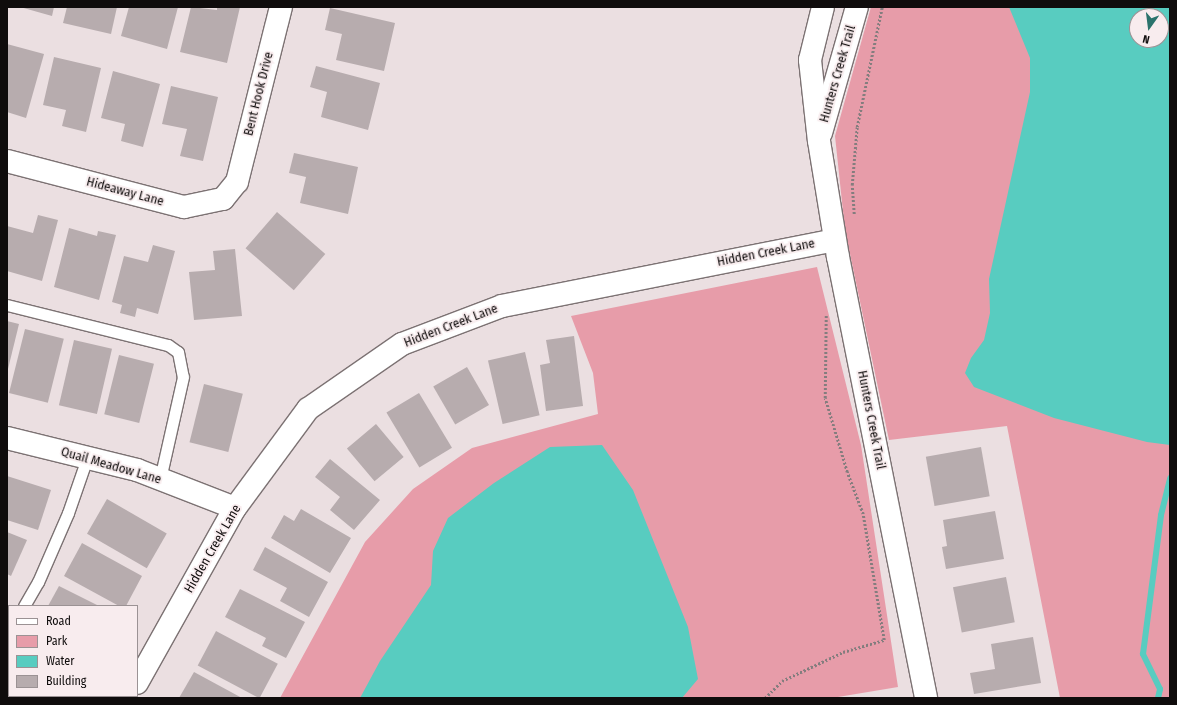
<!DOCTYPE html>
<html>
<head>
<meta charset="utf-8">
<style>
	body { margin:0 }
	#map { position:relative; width:1177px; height:705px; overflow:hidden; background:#ebdfe1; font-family:"Fira Sans Condensed",sans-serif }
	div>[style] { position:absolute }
	.green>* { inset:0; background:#e79ca9 }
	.water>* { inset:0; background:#58ccc0 }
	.stream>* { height:6px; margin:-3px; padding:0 3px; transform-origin:3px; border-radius:3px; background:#58ccc0 }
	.building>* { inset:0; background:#b7acae; transform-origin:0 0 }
	.path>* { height:2.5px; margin-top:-1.25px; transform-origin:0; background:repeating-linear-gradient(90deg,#847d7e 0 2px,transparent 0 4px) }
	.roads { filter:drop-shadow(1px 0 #7c7273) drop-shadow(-1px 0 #7c7273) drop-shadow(0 1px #7c7273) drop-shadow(0 -1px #7c7273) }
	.service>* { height:11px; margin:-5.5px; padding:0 5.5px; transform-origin:5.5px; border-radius:5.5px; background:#fff }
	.minor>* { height:22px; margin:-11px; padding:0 11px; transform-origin:11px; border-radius:11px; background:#fff }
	span { translate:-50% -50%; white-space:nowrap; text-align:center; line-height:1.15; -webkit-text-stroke:3.5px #f8ecee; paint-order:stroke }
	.street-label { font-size:13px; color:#0f0c0c }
	.frame { position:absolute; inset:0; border:8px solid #0f0c0c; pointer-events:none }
	.legend { position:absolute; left:8px; top:605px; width:130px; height:92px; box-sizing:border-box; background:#f8ecee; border:1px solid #9b9294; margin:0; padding:5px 7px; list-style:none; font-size:12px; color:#0f0c0c }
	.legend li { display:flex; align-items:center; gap:8px; height:20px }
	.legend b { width:20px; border:1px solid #9b9294 }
	.north { position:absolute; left:1129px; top:8px; width:40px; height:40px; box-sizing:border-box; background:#f8ecee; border:1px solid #9b9294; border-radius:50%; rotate:194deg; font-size:11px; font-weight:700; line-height:16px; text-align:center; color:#0f0c0c }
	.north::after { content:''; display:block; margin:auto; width:14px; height:18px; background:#2b736c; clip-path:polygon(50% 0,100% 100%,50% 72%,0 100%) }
</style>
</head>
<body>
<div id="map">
	<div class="green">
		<i style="clip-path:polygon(evenodd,871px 7px,1170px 7px,1170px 698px,1060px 698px,1007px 426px,889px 440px,845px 230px,835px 136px,871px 7px,1137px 16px,1161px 16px,1161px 40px,1137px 40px,1137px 16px)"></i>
		<i style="clip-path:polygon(817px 267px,861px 445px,898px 687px,832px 698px,280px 698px,365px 542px,413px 489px,472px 448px,598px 414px,593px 373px,571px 316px)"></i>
	</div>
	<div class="water">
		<i style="clip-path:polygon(evenodd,1009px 7px,1170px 7px,1170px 445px,1147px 442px,1054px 418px,974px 387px,965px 373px,971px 358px,984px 340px,990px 313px,989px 279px,1030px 92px,1030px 58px,1009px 7px,1137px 16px,1161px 16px,1161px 40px,1137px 40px,1137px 16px)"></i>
		<i style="clip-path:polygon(602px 445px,633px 490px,688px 627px,698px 679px,682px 698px,360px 698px,380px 661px,431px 585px,433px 551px,448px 518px,494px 483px,550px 447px)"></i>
	</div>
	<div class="stream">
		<i style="left:1158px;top:698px;width:9px;rotate:-77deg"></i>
		<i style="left:1160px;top:689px;width:39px;rotate:-116deg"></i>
		<i style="left:1143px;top:654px;width:140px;rotate:-82.6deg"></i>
		<i style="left:1161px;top:515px;width:38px;rotate:-76deg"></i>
	</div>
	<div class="building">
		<i style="clip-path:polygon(20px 7px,54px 7px,52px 16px)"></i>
		<i style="clip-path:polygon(67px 7px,117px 7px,111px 34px,63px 23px)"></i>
		<i style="clip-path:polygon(129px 7px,178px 7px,167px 49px,121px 36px)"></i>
		<i style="clip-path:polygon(191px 7px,217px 10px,217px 7px,240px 7px,227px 63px,180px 52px)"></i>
		<i style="clip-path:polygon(330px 8px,395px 23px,384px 71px,336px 60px,342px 34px,325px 30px)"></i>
		<i style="clip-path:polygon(7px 44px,44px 54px,26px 118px,7px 112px)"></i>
		<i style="clip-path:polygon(54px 57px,101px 68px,86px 132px,62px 126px,66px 110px,43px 105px)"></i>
		<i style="clip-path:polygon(316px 66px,380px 83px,368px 130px,321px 117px,327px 92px,310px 87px)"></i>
		<i style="clip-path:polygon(113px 71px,160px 84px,143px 147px,121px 141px,125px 124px,101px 118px)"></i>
		<i style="clip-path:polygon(171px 86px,218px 97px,203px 161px,180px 156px,187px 129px,162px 124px)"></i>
		<i style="clip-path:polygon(294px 153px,358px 167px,348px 214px,300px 203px,306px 177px,289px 173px)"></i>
		<i style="left:277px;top:212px;width:64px;height:48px;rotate:41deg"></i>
		<i style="clip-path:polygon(38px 215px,58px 220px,42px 281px,7px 271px,7px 226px,33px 233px)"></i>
		<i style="clip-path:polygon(69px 228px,97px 236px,98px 231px,116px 235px,99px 300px,54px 287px)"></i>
		<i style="clip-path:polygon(153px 245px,175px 251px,158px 314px,137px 308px,135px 317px,120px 313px,122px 305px,112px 302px,124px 256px,148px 262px)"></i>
		<i style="clip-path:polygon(235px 249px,242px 316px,194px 320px,189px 272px,215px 270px,213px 251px)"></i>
		<i style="clip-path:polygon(7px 321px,19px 324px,8px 369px,7px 369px)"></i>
		<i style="left:25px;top:329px;width:40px;height:66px;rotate:14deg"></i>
		<i style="clip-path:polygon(574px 336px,583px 406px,546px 411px,540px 365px,550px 363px,546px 340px)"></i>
		<i style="left:74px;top:340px;width:39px;height:67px;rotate:13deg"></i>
		<i style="left:525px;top:352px;width:65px;height:38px;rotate:77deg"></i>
		<i style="left:119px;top:355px;width:36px;height:61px;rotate:14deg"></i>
		<i style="left:467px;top:367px;width:44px;height:39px;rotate:60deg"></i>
		<i style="left:204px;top:384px;width:40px;height:60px;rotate:14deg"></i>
		<i style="left:419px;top:393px;width:64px;height:38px;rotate:59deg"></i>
		<i style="left:376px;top:424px;width:43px;height:38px;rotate:50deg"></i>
		<i style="left:981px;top:447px;width:50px;height:56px;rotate:80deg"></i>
		<i style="clip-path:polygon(330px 459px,380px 500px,354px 530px,330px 510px,340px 497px,315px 477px)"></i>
		<i style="clip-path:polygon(7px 476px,51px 490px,38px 530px,7px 520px)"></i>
		<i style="left:107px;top:499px;width:69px;height:40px;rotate:30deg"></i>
		<i style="clip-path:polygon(301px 509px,351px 538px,330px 573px,271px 538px,284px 515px,294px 521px)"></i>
		<i style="clip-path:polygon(995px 511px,1004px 559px,946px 569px,942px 547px,947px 546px,943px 520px)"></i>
		<i style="clip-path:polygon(7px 532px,27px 540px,11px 576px,7px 574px)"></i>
		<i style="clip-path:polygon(82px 543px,142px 576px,126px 606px,119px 606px,64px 576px)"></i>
		<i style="clip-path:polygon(265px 547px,328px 582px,309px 617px,280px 601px,287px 588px,253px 570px)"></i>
		<i style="left:1006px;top:577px;width:46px;height:54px;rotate:79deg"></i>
		<i style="clip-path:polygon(59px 586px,99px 606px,48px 606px)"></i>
		<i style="clip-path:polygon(240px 589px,305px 622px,286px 658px,262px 646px,266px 638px,225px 617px)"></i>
		<i style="left:216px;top:631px;width:70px;height:39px;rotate:28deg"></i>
		<i style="clip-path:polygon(1033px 637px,1041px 683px,974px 694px,970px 673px,995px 669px,991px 644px)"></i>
		<i style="clip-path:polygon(194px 672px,242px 698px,179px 698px)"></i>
		<i style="clip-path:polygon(9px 675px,9px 696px,66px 698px,7px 698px)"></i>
	</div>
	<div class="path">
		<i style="left:854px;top:214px;width:29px;rotate:-94deg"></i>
		<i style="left:852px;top:185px;width:58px;rotate:-85.1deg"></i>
		<i style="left:857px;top:127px;width:123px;rotate:-78.2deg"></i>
		<i style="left:765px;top:698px;width:24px;rotate:-45deg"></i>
		<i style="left:782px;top:681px;width:68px;rotate:-25.4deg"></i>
		<i style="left:843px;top:652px;width:43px;rotate:-16.3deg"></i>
		<i style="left:884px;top:640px;width:128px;rotate:-99.5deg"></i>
		<i style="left:863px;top:514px;width:45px;rotate:-110.9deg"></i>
		<i style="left:847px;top:472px;width:77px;rotate:-106.6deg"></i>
		<i style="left:825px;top:398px;width:84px;rotate:-89.3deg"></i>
	</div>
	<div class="roads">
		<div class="service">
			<i style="left:7px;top:305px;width:166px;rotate:14deg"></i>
			<i style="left:168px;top:345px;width:12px;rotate:35deg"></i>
			<i style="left:178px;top:352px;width:25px;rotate:79deg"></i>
			<i style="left:183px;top:377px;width:105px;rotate:102.7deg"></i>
			<i style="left:24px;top:606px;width:28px;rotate:-60deg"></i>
			<i style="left:38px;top:582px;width:75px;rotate:-66.5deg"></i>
			<i style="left:68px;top:513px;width:58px;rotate:-70.9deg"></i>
			<i style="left:7px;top:634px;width:4px;rotate:-56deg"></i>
		</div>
		<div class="minor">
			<i style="left:823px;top:7px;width:55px;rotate:103.8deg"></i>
			<i style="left:810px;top:60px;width:81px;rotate:83.7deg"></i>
			<i style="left:819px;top:141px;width:118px;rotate:80.7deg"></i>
			<i style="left:838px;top:257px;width:450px;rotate:78.7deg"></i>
			<i style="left:821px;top:133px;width:131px;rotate:-74.1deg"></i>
			<i style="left:7px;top:161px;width:183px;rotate:14.6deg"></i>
			<i style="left:184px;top:207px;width:40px;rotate:-12deg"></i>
			<i style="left:223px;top:199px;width:22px;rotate:-51deg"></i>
			<i style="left:237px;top:182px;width:180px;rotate:-75.9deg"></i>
			<i style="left:7px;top:438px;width:134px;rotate:13.8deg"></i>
			<i style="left:137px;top:470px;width:105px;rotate:21.2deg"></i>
			<i style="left:137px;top:683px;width:201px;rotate:-60.8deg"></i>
			<i style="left:235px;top:508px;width:123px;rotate:-53.6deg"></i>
			<i style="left:308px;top:409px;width:114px;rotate:-34.7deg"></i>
			<i style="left:402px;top:344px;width:107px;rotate:-20.8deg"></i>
			<i style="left:502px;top:306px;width:339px;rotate:-11.2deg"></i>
		</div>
	</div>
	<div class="street-label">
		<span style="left:838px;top:74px;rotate:-74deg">Hunters Creek Trail</span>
		<span style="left:259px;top:94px;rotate:-76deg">Bent Hook Drive</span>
		<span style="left:125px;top:192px;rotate:15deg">Hideaway Lane</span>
		<span style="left:766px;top:253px;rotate:-11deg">Hidden Creek Lane</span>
		<span style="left:451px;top:326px;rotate:-21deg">Hidden Creek Lane</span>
		<span style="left:871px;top:420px;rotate:79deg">Hunters Creek Trail</span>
		<span style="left:111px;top:466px;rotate:16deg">Quail Meadow Lane</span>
		<span style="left:213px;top:549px;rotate:-60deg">Hidden Creek Lane</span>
	</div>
	<div class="frame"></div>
	<ul class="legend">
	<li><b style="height:5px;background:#fff"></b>Road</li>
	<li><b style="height:11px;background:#e79ca9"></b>Park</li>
	<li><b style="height:11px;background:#58ccc0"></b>Water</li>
	<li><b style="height:11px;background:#b7acae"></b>Building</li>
	</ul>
	<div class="north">N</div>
</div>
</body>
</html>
